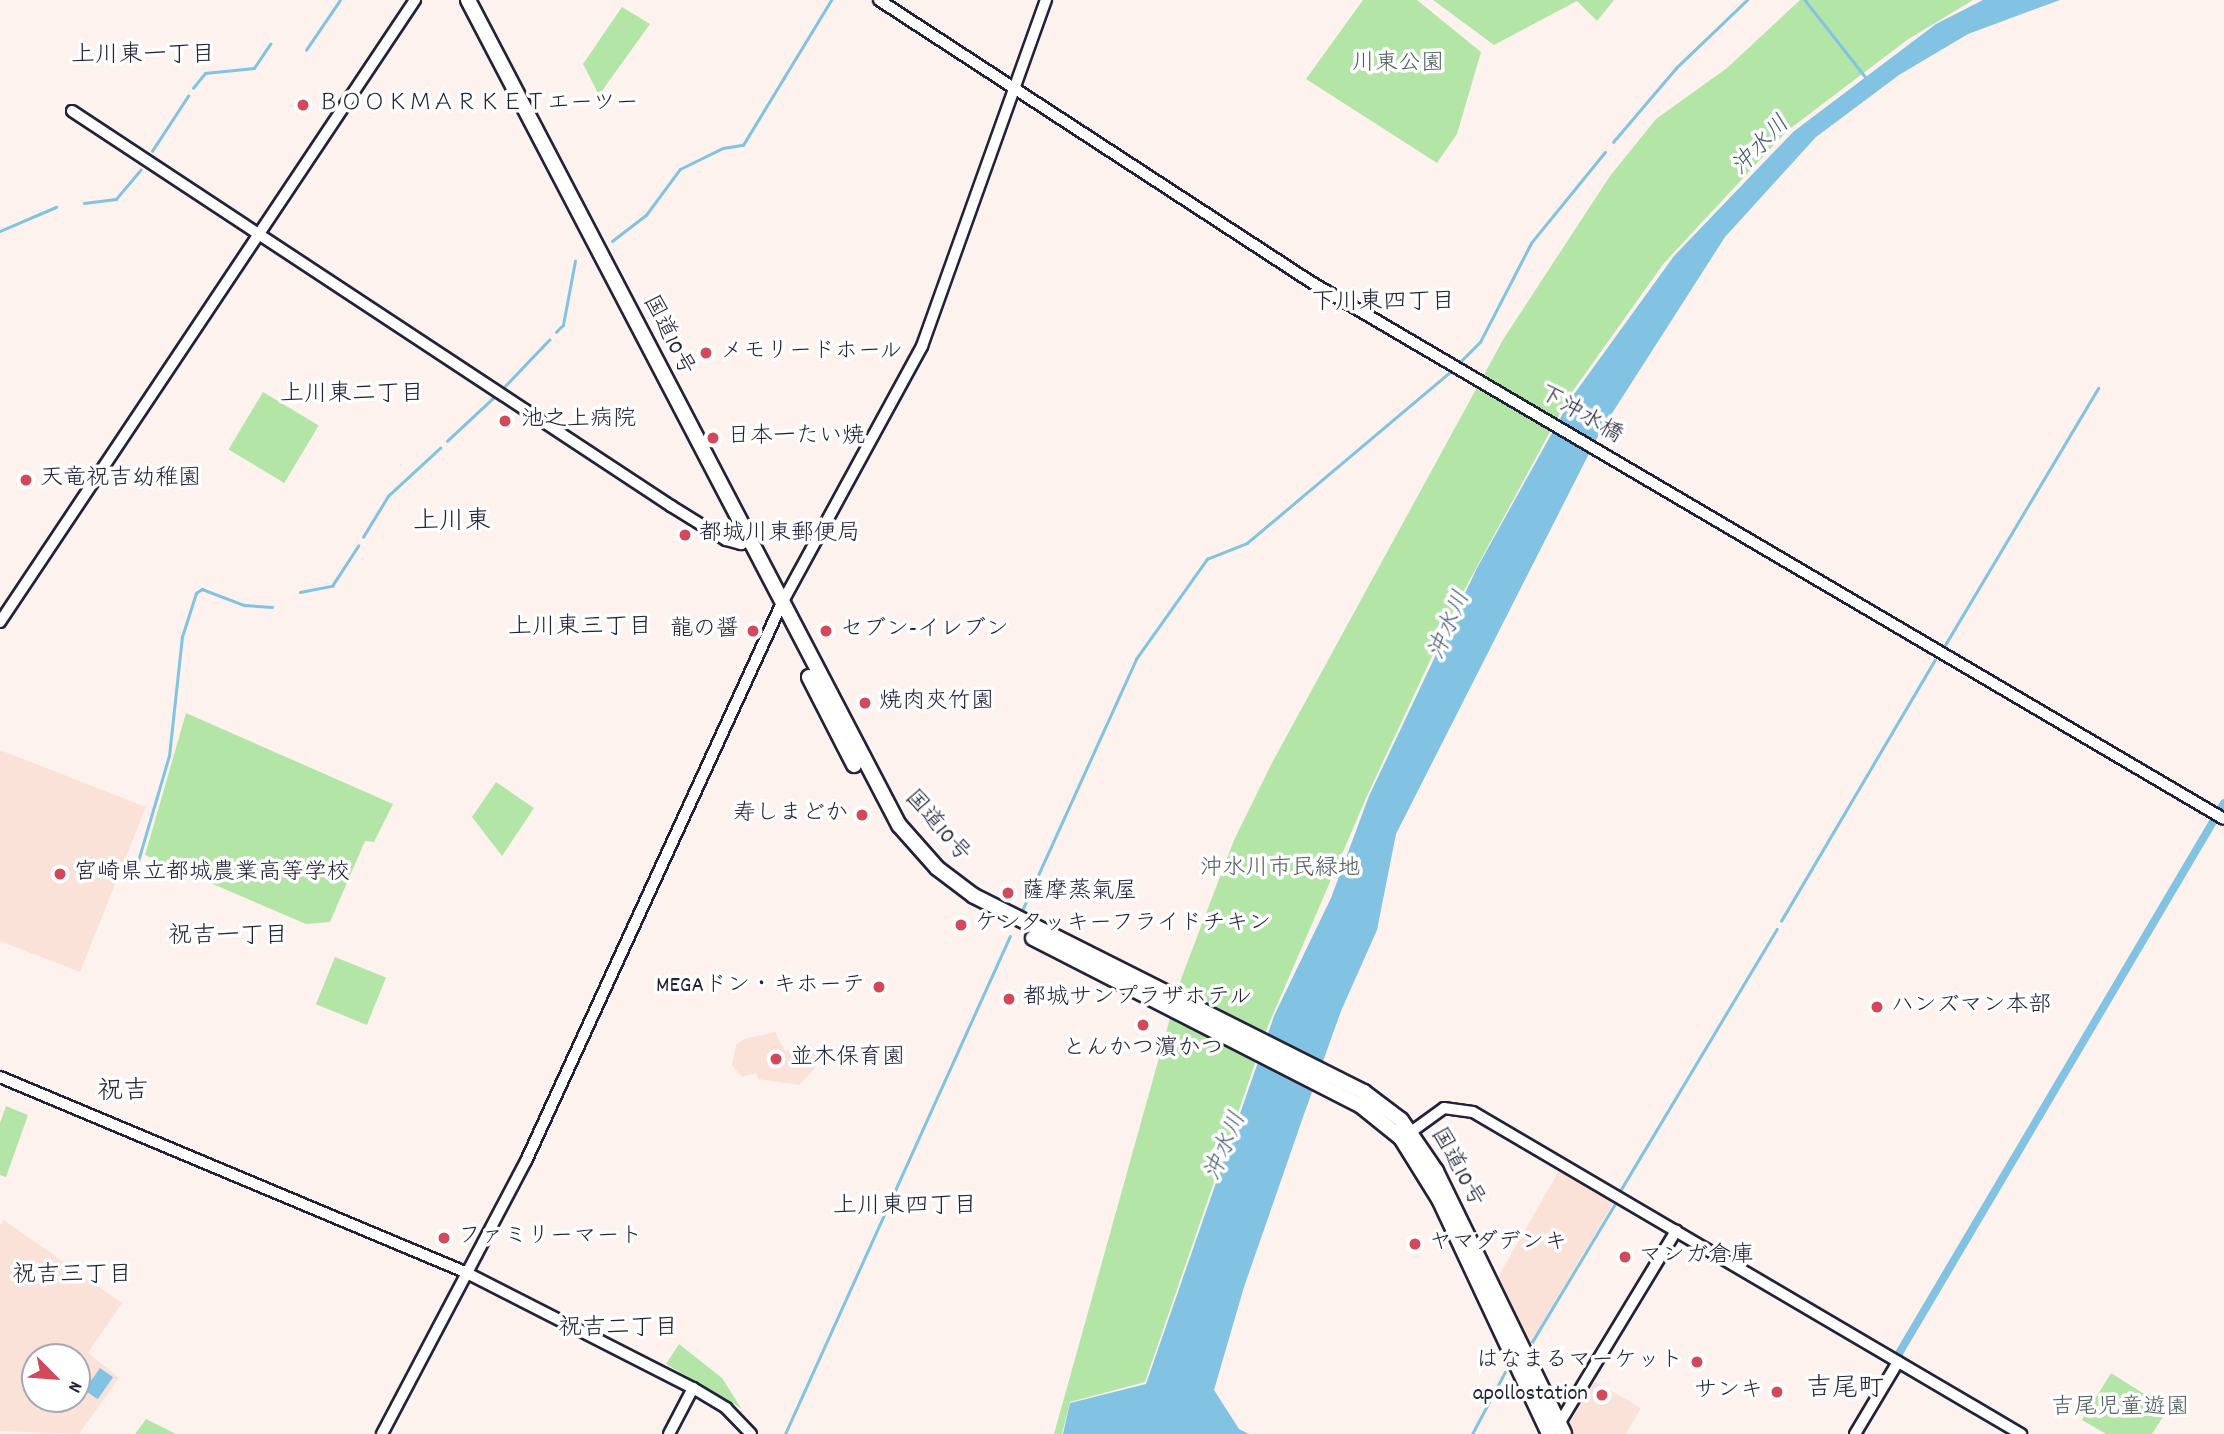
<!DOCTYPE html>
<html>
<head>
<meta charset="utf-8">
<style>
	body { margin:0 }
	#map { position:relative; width:2224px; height:1434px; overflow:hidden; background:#fdf2ee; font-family:Dekko,"Klee One",sans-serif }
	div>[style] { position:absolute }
	.built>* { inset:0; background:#fae2d9 }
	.green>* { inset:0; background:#b3e6a6; transform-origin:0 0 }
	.water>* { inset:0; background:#82c2e2; transform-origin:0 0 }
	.stream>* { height:2.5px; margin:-1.25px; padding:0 1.25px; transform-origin:1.25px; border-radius:1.25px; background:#82c2e2 }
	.canal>* { height:8px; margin:-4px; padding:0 4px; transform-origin:4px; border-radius:4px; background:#82c2e2 }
	.roads { filter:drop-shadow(2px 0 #22223b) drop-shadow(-2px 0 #22223b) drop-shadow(0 2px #22223b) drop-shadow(0 -2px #22223b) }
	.tertiary>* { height:10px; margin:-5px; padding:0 5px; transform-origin:5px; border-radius:5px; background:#fff }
	.trunk>* { height:14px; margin:-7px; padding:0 7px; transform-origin:7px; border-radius:7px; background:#fff }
	.dots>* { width:19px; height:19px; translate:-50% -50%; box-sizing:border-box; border:4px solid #fff; border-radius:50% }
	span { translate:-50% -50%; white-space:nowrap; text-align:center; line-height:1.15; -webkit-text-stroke:7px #fff; paint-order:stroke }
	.park-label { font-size:23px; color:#4e5d5b }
	.poi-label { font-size:23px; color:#22223b }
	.left { translate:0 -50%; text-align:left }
	.right { translate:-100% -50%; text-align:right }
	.street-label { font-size:23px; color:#22223b }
	.neighbourhood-label { font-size:24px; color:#22223b }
	.water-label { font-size:24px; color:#445a75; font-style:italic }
	.quarter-label { font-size:26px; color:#22223b }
	.north { position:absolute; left:21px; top:1343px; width:70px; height:70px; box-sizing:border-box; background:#fff; border:2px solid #a7a7b1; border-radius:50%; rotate:115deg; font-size:19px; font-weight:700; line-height:28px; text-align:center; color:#22223b }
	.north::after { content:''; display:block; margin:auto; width:24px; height:32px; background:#d1495b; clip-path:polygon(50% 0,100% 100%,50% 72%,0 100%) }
</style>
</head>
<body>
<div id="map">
	<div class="built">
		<i style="clip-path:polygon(0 750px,146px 807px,80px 972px,0 941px)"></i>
		<i style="clip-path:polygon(775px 1032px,785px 1051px,819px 1046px,815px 1068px,799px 1085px,758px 1079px,756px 1073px,742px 1077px,732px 1065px,736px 1045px,744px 1039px)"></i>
		<i style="clip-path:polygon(1560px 1169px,1614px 1202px,1529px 1345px,1498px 1277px)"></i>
		<i style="clip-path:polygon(evenodd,4px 1220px,122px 1303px,88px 1353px,119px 1378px,79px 1434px,0 1431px,0 1225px,4px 1220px,35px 1357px,77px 1357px,77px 1399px,35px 1399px,35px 1357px)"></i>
		<i style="clip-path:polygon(1594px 1381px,1641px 1408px,1626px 1434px,1572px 1434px,1568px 1426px)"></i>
	</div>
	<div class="green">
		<i style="clip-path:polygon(1363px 0,1417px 0,1481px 52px,1457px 134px,1437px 163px,1306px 79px)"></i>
		<i style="clip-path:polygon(1433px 0,1614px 0,1597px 21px,1577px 1px,1494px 45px)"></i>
		<i style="clip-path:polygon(1800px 0,1973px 0,1907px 40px,1787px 131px,1664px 263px,1570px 395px,1455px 607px,1367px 796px,1268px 1026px,1145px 1382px,1070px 1402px,1062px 1434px,1054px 1434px,1181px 979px,1234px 840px,1273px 761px,1504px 338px,1610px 176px,1656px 119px,1727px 68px)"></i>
		<i style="clip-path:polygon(622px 7px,650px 24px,599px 95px,583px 64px)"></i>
		<i style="left:263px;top:392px;width:65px;height:67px;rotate:31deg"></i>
		<i style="clip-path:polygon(186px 713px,393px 804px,374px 842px,365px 841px,330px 922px,306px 924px,145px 855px)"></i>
		<i style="clip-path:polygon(496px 782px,534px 808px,502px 856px,472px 817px)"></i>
		<i style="left:335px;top:957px;width:55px;height:51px;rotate:22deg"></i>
		<i style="clip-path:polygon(6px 1106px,28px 1115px,6px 1177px,0 1175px,0 1123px)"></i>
		<i style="clip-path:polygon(679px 1344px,722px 1378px,741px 1408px,666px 1364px)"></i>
		<i style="clip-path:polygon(2111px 1373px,2168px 1409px,2152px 1434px,2106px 1434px,2082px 1420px)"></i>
		<i style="clip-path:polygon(146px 1419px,176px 1434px,135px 1434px)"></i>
	</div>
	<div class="water">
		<i style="clip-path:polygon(1983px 0,2060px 0,1968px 34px,1899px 75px,1816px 137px,1725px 237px,1600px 432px,1396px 834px,1377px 930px,1341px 1011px,1302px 1120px,1244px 1287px,1214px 1390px,1239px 1429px,1249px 1434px,1063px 1434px,1070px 1403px,1146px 1384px,1274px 1016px,1331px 898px,1369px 796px,1477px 568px,1572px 397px,1674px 256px,1793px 132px,1936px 24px)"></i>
		<i style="left:100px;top:1368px;width:16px;height:27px;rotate:35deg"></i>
	</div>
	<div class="stream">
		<i style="left:1805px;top:0;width:102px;rotate:51.8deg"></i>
		<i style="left:306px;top:50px;width:60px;rotate:-55.8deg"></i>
		<i style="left:193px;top:88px;width:19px;rotate:-51deg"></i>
		<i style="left:205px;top:73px;width:49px;rotate:-5.8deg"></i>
		<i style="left:254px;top:68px;width:29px;rotate:-56deg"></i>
		<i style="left:1613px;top:142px;width:97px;rotate:-49.6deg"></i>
		<i style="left:1676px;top:68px;width:98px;rotate:-43.8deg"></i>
		<i style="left:152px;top:151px;width:66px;rotate:-56.8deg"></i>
		<i style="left:84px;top:203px;width:32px;rotate:-7deg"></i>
		<i style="left:116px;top:199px;width:38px;rotate:-50deg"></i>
		<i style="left:0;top:231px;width:61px;rotate:-23.2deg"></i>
		<i style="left:612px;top:241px;width:43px;rotate:-37.4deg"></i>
		<i style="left:646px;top:215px;width:57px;rotate:-53.5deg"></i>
		<i style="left:680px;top:169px;width:48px;rotate:-26deg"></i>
		<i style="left:723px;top:148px;width:20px;rotate:-9deg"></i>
		<i style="left:743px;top:145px;width:170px;rotate:-58.7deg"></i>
		<i style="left:556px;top:332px;width:10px;rotate:-45deg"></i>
		<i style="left:563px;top:325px;width:65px;rotate:-79.4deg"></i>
		<i style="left:1460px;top:362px;width:28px;rotate:-45deg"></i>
		<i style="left:1480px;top:342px;width:111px;rotate:-62.7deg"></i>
		<i style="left:1531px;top:243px;width:117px;rotate:-50.9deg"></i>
		<i style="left:505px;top:386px;width:64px;rotate:-46.3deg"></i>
		<i style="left:447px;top:441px;width:63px;rotate:-43.1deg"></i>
		<i style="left:363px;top:537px;width:48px;rotate:-58.6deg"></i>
		<i style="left:388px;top:496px;width:71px;rotate:-42.7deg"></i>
		<i style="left:300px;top:592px;width:33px;rotate:-11deg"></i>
		<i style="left:332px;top:586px;width:48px;rotate:-57deg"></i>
		<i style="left:1945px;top:645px;width:299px;rotate:-59.2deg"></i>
		<i style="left:138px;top:861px;width:109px;rotate:-73.6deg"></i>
		<i style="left:169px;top:756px;width:120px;rotate:-83.8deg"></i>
		<i style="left:182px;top:637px;width:46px;rotate:-72.3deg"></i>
		<i style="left:196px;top:593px;width:7px;rotate:-34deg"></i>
		<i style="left:202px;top:589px;width:45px;rotate:20.9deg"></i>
		<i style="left:244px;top:605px;width:28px;rotate:4deg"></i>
		<i style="left:1020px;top:915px;width:281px;rotate:-65.6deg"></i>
		<i style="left:1136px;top:659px;width:123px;rotate:-54.6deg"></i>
		<i style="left:1207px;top:559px;width:43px;rotate:-21.8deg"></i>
		<i style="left:1247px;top:543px;width:265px;rotate:-40.1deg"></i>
		<i style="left:1781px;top:921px;width:303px;rotate:-59.5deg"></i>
		<i style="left:1620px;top:1191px;width:305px;rotate:-59.1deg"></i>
		<i style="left:1532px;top:1342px;width:161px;rotate:-59deg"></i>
		<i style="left:785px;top:1434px;width:546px;rotate:-65.69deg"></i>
		<i style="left:1472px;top:1434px;width:70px;rotate:-62deg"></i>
	</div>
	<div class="canal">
		<i style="left:1898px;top:1355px;width:641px;rotate:-59.43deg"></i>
	</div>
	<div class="roads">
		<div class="tertiary">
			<i style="left:879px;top:0;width:516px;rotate:33.14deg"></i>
			<i style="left:1311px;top:282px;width:1059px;rotate:30.46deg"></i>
			<i style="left:72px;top:111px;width:718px;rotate:33.4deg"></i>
			<i style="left:671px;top:506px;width:65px;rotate:31.7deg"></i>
			<i style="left:726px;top:540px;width:16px;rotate:15deg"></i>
			<i style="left:741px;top:544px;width:9px;rotate:-27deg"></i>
			<i style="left:0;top:622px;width:748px;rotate:-56.29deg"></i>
			<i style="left:0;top:1077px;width:504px;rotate:22.75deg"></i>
			<i style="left:465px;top:1272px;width:256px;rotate:27deg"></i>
			<i style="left:693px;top:1388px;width:39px;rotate:31deg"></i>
			<i style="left:726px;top:1408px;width:36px;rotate:46deg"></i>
			<i style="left:1404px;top:1137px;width:49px;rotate:-35.9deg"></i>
			<i style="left:1444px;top:1108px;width:29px;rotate:8deg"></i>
			<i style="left:1473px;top:1112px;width:636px;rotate:30.44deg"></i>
			<i style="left:1556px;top:1429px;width:232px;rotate:-58.8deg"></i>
			<i style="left:382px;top:1434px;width:309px;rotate:-62.2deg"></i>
			<i style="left:526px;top:1161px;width:614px;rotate:-65.36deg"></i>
			<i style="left:782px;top:603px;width:293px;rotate:-61.4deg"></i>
			<i style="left:922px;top:346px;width:368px;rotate:-70.3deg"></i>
			<i style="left:669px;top:1434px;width:52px;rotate:-62.4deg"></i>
			<i style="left:1855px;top:1434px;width:84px;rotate:-59.2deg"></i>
		</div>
		<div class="trunk">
			<i style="left:468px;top:0;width:931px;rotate:62.42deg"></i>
			<i style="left:899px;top:825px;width:57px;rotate:48.5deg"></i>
			<i style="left:937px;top:868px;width:46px;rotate:37.1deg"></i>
			<i style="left:974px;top:896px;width:436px;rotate:26.7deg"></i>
			<i style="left:1364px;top:1092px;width:46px;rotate:37.1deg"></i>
			<i style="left:1401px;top:1120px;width:62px;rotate:55.5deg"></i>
			<i style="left:1436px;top:1171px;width:292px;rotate:64deg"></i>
			<i style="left:809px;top:677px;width:99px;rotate:62.9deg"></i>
			<i style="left:1033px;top:938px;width:367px;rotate:27.1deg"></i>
			<i style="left:1360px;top:1105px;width:53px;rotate:38.8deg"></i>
			<i style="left:1401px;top:1138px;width:74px;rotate:58.2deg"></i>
			<i style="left:1440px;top:1201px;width:257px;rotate:64.9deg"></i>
		</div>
	</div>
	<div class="dots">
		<i style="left:303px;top:105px;background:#d1495b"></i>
		<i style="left:706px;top:353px;background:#d1495b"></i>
		<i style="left:505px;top:421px;background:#d1495b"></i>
		<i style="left:713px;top:438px;background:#d1495b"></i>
		<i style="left:26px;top:480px;background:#d1495b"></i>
		<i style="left:685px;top:535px;background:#d1495b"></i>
		<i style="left:753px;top:631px;background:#d1495b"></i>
		<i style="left:826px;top:631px;background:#d1495b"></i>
		<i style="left:865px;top:703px;background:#d1495b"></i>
		<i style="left:862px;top:815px;background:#d1495b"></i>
		<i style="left:60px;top:874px;background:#d1495b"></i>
		<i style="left:1008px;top:893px;background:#d1495b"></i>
		<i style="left:961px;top:925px;background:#d1495b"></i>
		<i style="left:879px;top:987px;background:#d1495b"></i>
		<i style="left:1009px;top:999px;background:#d1495b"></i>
		<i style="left:1877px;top:1007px;background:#d1495b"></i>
		<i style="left:1143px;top:1025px;background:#d1495b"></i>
		<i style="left:776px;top:1059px;background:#d1495b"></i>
		<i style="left:444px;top:1238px;background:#d1495b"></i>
		<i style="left:1415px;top:1244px;background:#d1495b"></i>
		<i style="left:1625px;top:1257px;background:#d1495b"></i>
		<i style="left:1697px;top:1362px;background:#d1495b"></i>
		<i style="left:1777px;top:1392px;background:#d1495b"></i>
		<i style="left:1602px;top:1395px;background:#d1495b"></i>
	</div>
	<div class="park-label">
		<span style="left:1398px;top:65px">川東公園</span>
		<span style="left:1280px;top:870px">沖水川市民緑地</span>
		<span style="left:2120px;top:1409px">吉尾児童遊園</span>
	</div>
	<div class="poi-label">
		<span class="left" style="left:317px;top:105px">ＢＯＯＫＭＡＲＫＥＴエーツー</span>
		<span class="left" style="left:720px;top:353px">メモリードホール</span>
		<span class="left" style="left:521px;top:421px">池之上病院</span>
		<span class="left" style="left:727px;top:438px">日本一たい焼</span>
		<span class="left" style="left:40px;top:480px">天竜祝吉幼稚園</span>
		<span class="left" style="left:699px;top:535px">都城川東郵便局</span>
		<span class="right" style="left:739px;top:631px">龍の醤</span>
		<span class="left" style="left:840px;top:631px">セブン-イレブン</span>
		<span class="left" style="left:879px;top:703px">焼肉夾竹園</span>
		<span class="right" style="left:848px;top:815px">寿しまどか</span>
		<span class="left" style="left:74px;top:874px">宮崎県立都城農業高等学校</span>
		<span class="left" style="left:1022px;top:893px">薩摩蒸氣屋</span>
		<span class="left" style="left:975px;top:925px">ケンタッキーフライドチキン</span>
		<span class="right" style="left:865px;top:987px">MEGAドン・キホーテ</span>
		<span class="left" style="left:1023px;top:999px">都城サンプラザホテル</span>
		<span class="left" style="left:1891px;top:1007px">ハンズマン本部</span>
		<span style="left:1143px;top:1050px">とんかつ濵かつ</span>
		<span class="left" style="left:790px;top:1059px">並木保育園</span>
		<span class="left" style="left:458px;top:1238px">ファミリーマート</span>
		<span class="left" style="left:1429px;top:1244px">ヤマダデンキ</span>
		<span class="left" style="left:1639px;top:1257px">マンガ倉庫</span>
		<span class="right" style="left:1683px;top:1362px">はなまるマーケット</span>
		<span class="right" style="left:1763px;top:1392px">サンキ</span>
		<span class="right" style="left:1588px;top:1395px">apollostation</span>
	</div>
	<div class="street-label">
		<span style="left:667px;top:336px;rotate:63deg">国道10号</span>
		<span style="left:1580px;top:416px;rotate:30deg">下沖水橋</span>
		<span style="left:936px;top:827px;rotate:49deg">国道10号</span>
		<span style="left:1456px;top:1168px;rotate:61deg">国道10号</span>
	</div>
	<div class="neighbourhood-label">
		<span style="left:143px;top:57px">上川東一丁目</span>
		<span style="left:1383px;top:304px">下川東四丁目</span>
		<span style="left:352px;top:396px">上川東二丁目</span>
		<span style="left:580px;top:629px">上川東三丁目</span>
		<span style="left:228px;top:938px">祝吉一丁目</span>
		<span style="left:905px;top:1208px">上川東四丁目</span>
		<span style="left:72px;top:1277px">祝吉三丁目</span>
		<span style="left:618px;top:1330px">祝吉二丁目</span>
	</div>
	<div class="water-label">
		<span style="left:1762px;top:147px;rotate:-46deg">沖水川</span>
		<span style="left:1451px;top:626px;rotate:-67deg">沖水川</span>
		<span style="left:1227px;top:1147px;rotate:-67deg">沖水川</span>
	</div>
	<div class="quarter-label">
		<span style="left:452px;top:523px">上川東</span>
		<span style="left:123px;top:1093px">祝吉</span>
		<span style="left:1845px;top:1390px">吉尾町</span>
	</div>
	<div class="north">N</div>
</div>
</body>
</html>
